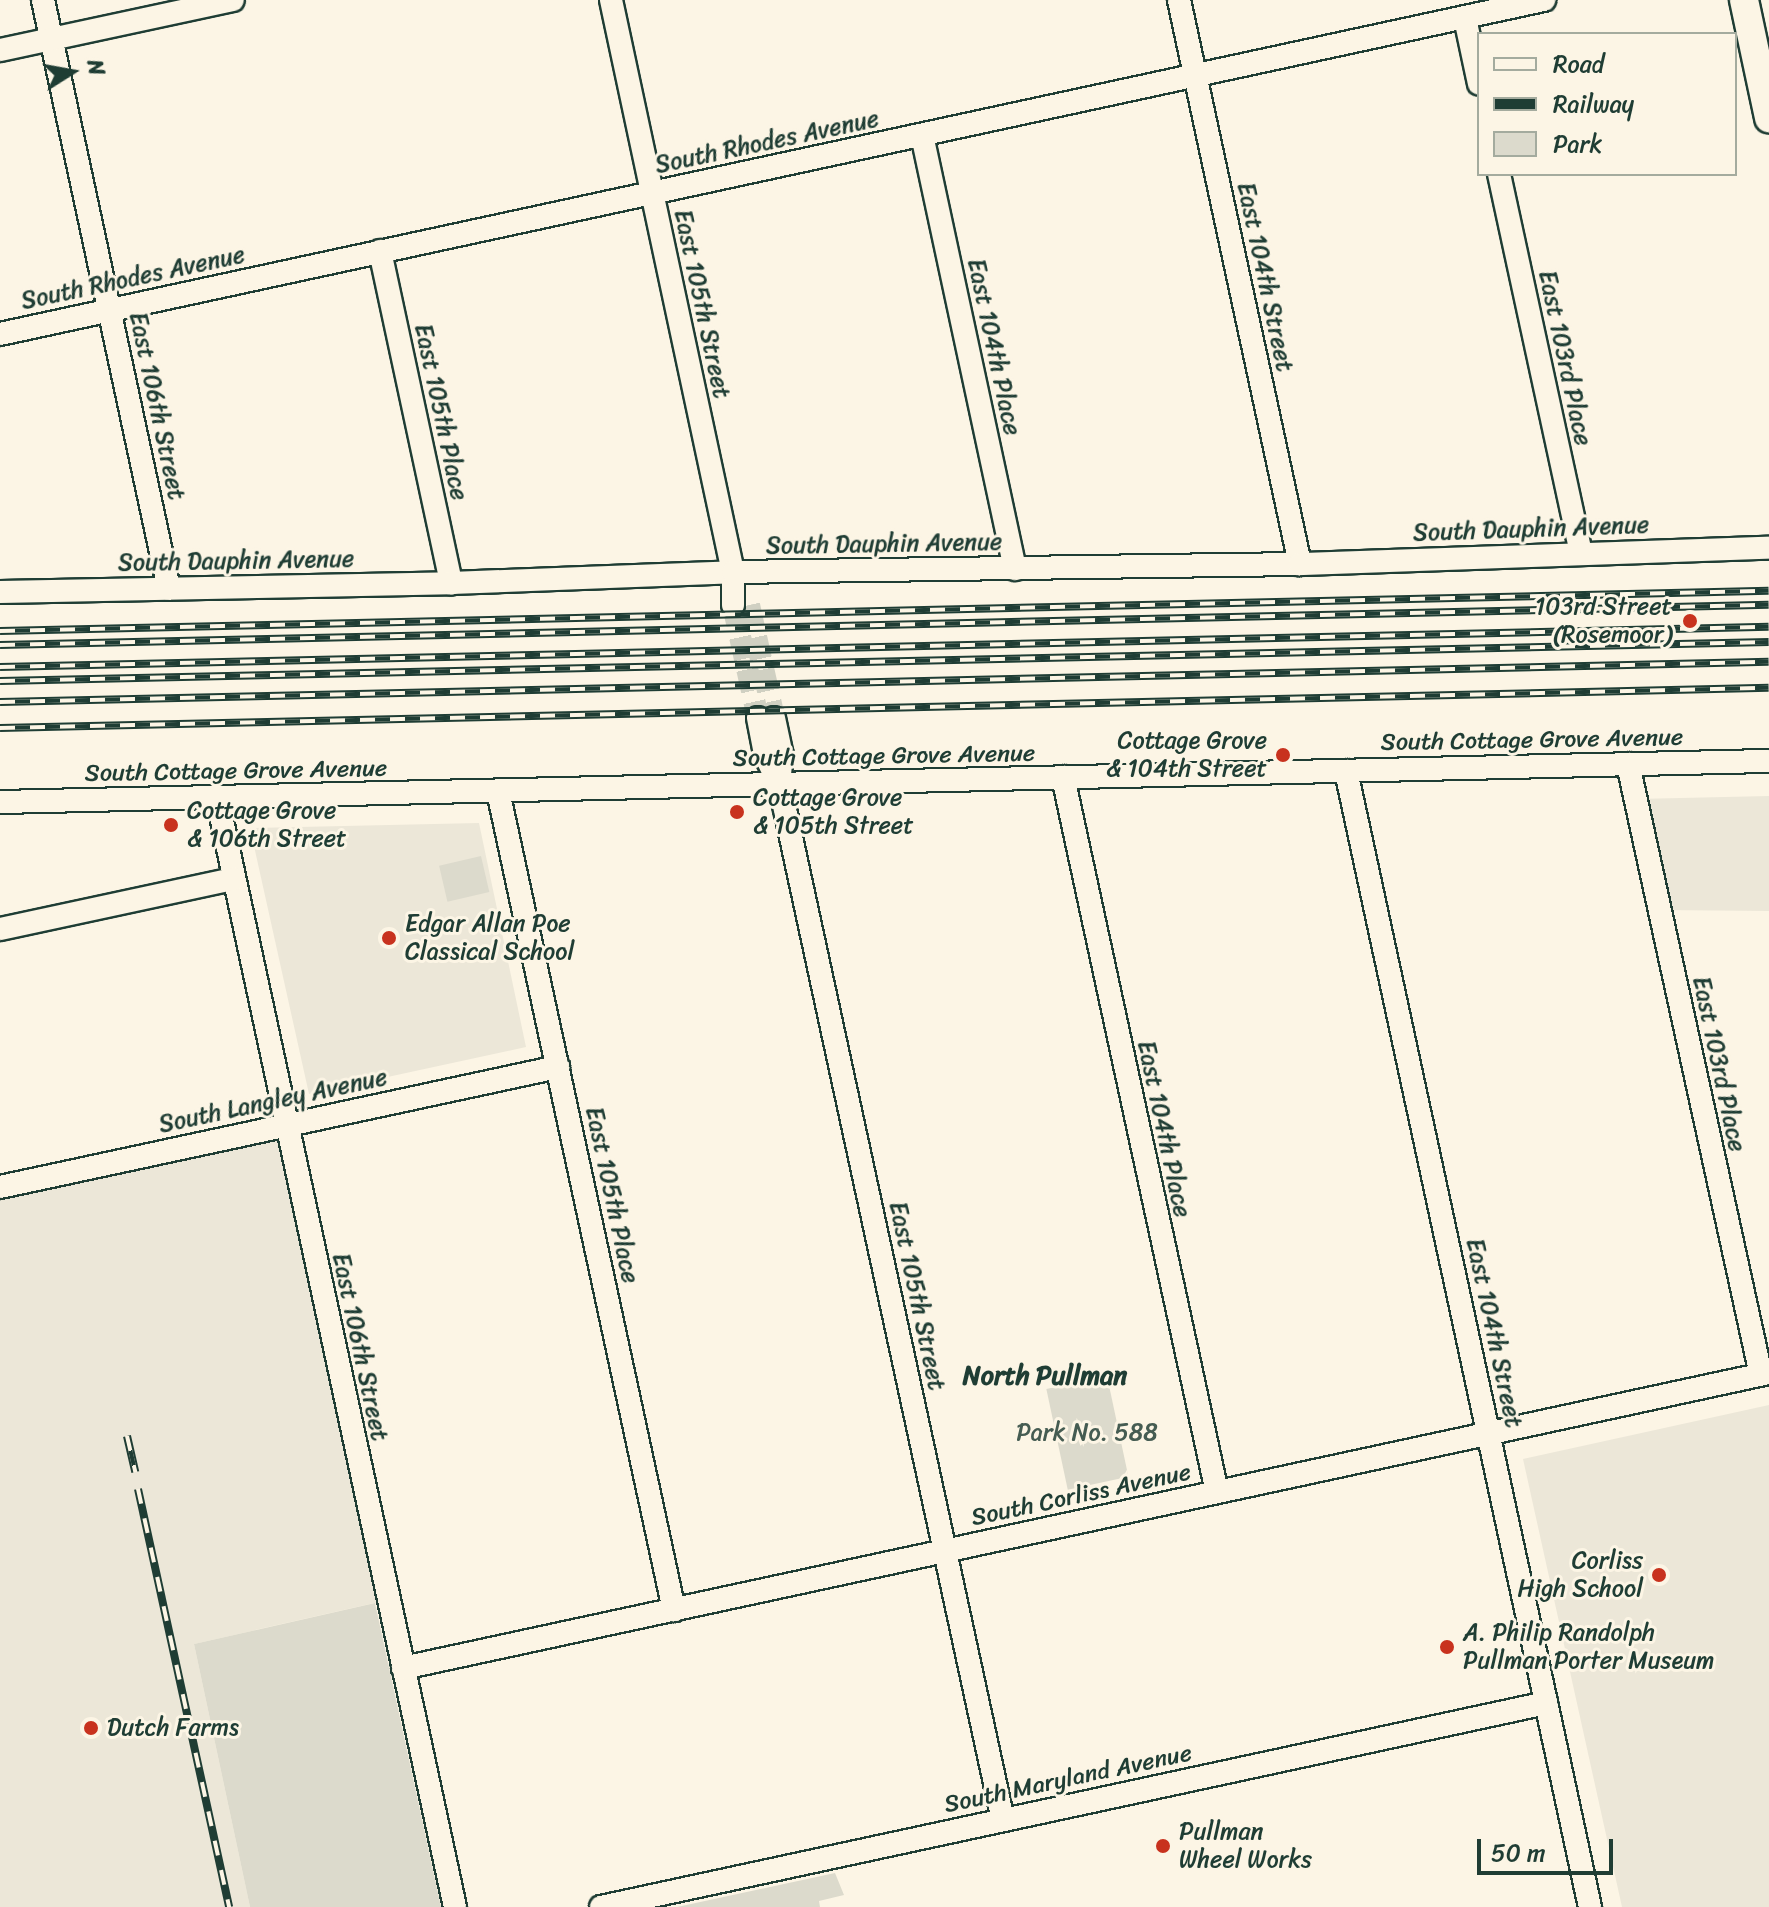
<!DOCTYPE html>
<html>
<head>
<meta charset="utf-8">
<style>
	body { margin:0 }
	#map { position:relative; width:1769px; height:1907px; overflow:hidden; background:#fcf5e5; font-family:Sriracha,sans-serif }
	div>[style] { position:absolute }
	.built>* { inset:0; background:#ece7d8 }
	.green>* { inset:0; background:#dcdacc; transform-origin:0 0 }
	.minor-tunnel>* { height:22px; margin-top:-11px; transform-origin:0; background:repeating-linear-gradient(90deg,#d0d0c2 0 22px,transparent 0 33px) }
	.roads { filter:drop-shadow(2px 0 #1f3d34) drop-shadow(-2px 0 #1f3d34) drop-shadow(0 2px #1f3d34) drop-shadow(0 -2px #1f3d34) }
	.minor>* { height:22px; margin:-11px; padding:0 11px; transform-origin:11px; border-radius:11px; background:#fcf5e5 }
	.major>* { height:28px; margin:-14px; padding:0 14px; transform-origin:14px; border-radius:14px; background:#fcf5e5 }
	.rail>* { height:8px; margin-top:-4px; transform-origin:0; background:repeating-linear-gradient(90deg,#fcf5e5 0 15px,#1f3d34 0 30px); box-sizing:border-box; border-block:2px solid #1f3d34 }
	.dots>* { width:22px; height:22px; translate:-50% -50%; box-sizing:border-box; border:4px solid #fcf5e5; border-radius:50% }
	span { translate:-50% -50%; white-space:nowrap; text-align:center; line-height:1.15; -webkit-text-stroke:6px #fcf5e5; paint-order:stroke }
	.street-label { font-size:24px; color:#1f3d34 }
	.poi-label { font-size:24px; color:#1f3d34 }
	.right { translate:-100% -50%; text-align:right }
	.left { translate:0 -50%; text-align:left }
	.park-label { font-size:24px; color:#455c52 }
	.neighbourhood-label { font-size:26px; color:#1f3d34; font-weight:700 }
	.legend { position:absolute; left:1477px; top:32px; width:260px; height:144px; box-sizing:border-box; background:#fcf5e5; border:2px solid #a4ab9e; margin:0; padding:10px 14px; list-style:none; font-size:24px; color:#1f3d34 }
	.legend li { display:flex; align-items:center; gap:16px; height:40px }
	.legend b { width:40px; border:2px solid #a4ab9e }
	.north { position:absolute; left:32px; top:32px; width:80px; height:80px; -webkit-text-stroke:6px #fcf5e5; paint-order:stroke; rotate:79deg; font-size:22px; font-weight:700; line-height:32px; text-align:center; color:#1f3d34 }
	.north::after { content:''; display:block; margin:auto; width:28px; height:36px; background:#1f3d34; clip-path:polygon(50% 0,100% 100%,50% 72%,0 100%) }
	.scale { position:absolute; left:1477px; top:1839px; width:136px; height:36px; box-sizing:border-box; border:4px solid #1f3d34; border-top:0; padding-left:10px; font-size:24px; line-height:28px; white-space:nowrap; color:#1f3d34; -webkit-text-stroke:6px #fcf5e5; paint-order:stroke }
</style>
</head>
<body>
<div id="map">
	<div class="built">
		<i style="clip-path:polygon(1769px 796px,1769px 911px,1659px 910px,1636px 799px)"></i>
		<i style="clip-path:polygon(479px 823px,526px 1047px,309px 1094px,250px 828px)"></i>
		<i style="clip-path:polygon(289px 1127px,392px 1599px,194px 1644px,250px 1907px,0 1907px,0 1190px)"></i>
		<i style="clip-path:polygon(1769px 1405px,1769px 1907px,1622px 1907px,1523px 1459px)"></i>
	</div>
	<div class="green">
		<i style="left:481px;top:856px;width:37px;height:43px;rotate:77deg"></i>
		<i style="left:1107px;top:1376px;width:103px;height:62px;rotate:78deg"></i>
		<i style="clip-path:polygon(375px 1603px,441px 1907px,250px 1907px,194px 1644px)"></i>
		<i style="clip-path:polygon(835px 1873px,844px 1895px,819px 1901px,820px 1907px,677px 1907px)"></i>
	</div>
	<div class="minor-tunnel">
		<i style="left:733px;top:605px;width:116px;rotate:77.5deg"></i>
		<i style="left:749px;top:605px;width:116px;rotate:77.5deg"></i>
	</div>
	<div class="roads">
		<div class="minor">
			<i style="left:43px;top:0;width:602px;rotate:77.93deg"></i>
			<i style="left:611px;top:0;width:585px;rotate:77.96deg"></i>
			<i style="left:733px;top:572px;width:33px;rotate:90deg"></i>
			<i style="left:1179px;top:0;width:577px;rotate:77.89deg"></i>
			<i style="left:1465px;top:18px;width:67px;rotate:78deg"></i>
			<i style="left:0;top:50px;width:238px;rotate:-12.1deg"></i>
			<i style="left:922px;top:135px;width:444px;rotate:77.9deg"></i>
			<i style="left:1499px;top:174px;width:388px;rotate:77.8deg"></i>
			<i style="left:380px;top:251px;width:340px;rotate:77.9deg"></i>
			<i style="left:0;top:334px;width:1580px;rotate:-12.21deg"></i>
			<i style="left:0;top:592px;width:451px;rotate:-1.1deg"></i>
			<i style="left:451px;top:583px;width:282px;rotate:-2.2deg"></i>
			<i style="left:733px;top:572px;width:567px;rotate:-0.81deg"></i>
			<i style="left:1300px;top:564px;width:469px;rotate:-2deg"></i>
			<i style="left:758px;top:718px;width:38px;rotate:79deg"></i>
			<i style="left:765px;top:755px;width:32px;rotate:64deg"></i>
			<i style="left:779px;top:784px;width:31px;rotate:77deg"></i>
			<i style="left:786px;top:814px;width:1029px;rotate:77.83deg"></i>
			<i style="left:774px;top:718px;width:38px;rotate:78deg"></i>
			<i style="left:782px;top:755px;width:28px;rotate:96deg"></i>
			<i style="left:1628px;top:764px;width:625px;rotate:77.72deg"></i>
			<i style="left:1346px;top:771px;width:1162px;rotate:77.88deg"></i>
			<i style="left:1063px;top:777px;width:731px;rotate:77.85deg"></i>
			<i style="left:498px;top:791px;width:838px;rotate:77.87deg"></i>
			<i style="left:217px;top:797px;width:1135px;rotate:77.9deg"></i>
			<i style="left:0;top:802px;width:1769px;rotate:-1.33deg"></i>
			<i style="left:0;top:929px;width:239px;rotate:-12.1deg"></i>
			<i style="left:0;top:1187px;width:571px;rotate:-12.14deg"></i>
			<i style="left:403px;top:1668px;width:1397px;rotate:-12.19deg"></i>
			<i style="left:601px;top:1907px;width:967px;rotate:-12.18deg"></i>
		</div>
		<div class="major">
			<i style="left:1744px;top:0;width:121px;rotate:78deg"></i>
		</div>
	</div>
	<div class="rail">
		<i style="left:0;top:631px;width:1769px;rotate:-1.3deg"></i>
		<i style="left:0;top:645px;width:1769px;rotate:-1.3deg"></i>
		<i style="left:0;top:667px;width:1769px;rotate:-1.3deg"></i>
		<i style="left:0;top:681px;width:1769px;rotate:-1.26deg"></i>
		<i style="left:0;top:702px;width:1769px;rotate:-1.3deg"></i>
		<i style="left:0;top:728px;width:1769px;rotate:-1.3deg"></i>
		<i style="left:127px;top:1436px;width:37px;rotate:77deg"></i>
		<i style="left:138px;top:1489px;width:428px;rotate:77.7deg"></i>
	</div>
	<div class="dots">
		<i style="left:1690px;top:621px;background:#c8321e"></i>
		<i style="left:1283px;top:755px;background:#c8321e"></i>
		<i style="left:737px;top:812px;background:#c8321e"></i>
		<i style="left:171px;top:825px;background:#c8321e"></i>
		<i style="left:389px;top:938px;background:#c8321e"></i>
		<i style="left:1659px;top:1575px;background:#c8321e"></i>
		<i style="left:1447px;top:1647px;background:#c8321e"></i>
		<i style="left:91px;top:1728px;background:#c8321e"></i>
		<i style="left:1163px;top:1846px;background:#c8321e"></i>
	</div>
	<div class="street-label">
		<span style="left:767px;top:142px;rotate:-12deg">South Rhodes Avenue</span>
		<span style="left:1265px;top:277px;rotate:78deg">East 104th Street</span>
		<span style="left:133px;top:278px;rotate:-12deg">South Rhodes Avenue</span>
		<span style="left:702px;top:304px;rotate:78deg">East 105th Street</span>
		<span style="left:994px;top:347px;rotate:78deg">East 104th Place</span>
		<span style="left:1565px;top:358px;rotate:78deg">East 103rd Place</span>
		<span style="left:157px;top:406px;rotate:78deg">East 106th Street</span>
		<span style="left:441px;top:412px;rotate:78deg">East 105th Place</span>
		<span style="left:1531px;top:529px;rotate:-2deg">South Dauphin Avenue</span>
		<span style="left:884px;top:544px;rotate:-1deg">South Dauphin Avenue</span>
		<span style="left:236px;top:561px;rotate:-1deg">South Dauphin Avenue</span>
		<span style="left:1532px;top:740px;rotate:-1deg">South Cottage Grove Avenue</span>
		<span style="left:884px;top:756px;rotate:-1deg">South Cottage Grove Avenue</span>
		<span style="left:236px;top:771px;rotate:-1deg">South Cottage Grove Avenue</span>
		<span style="left:1719px;top:1064px;rotate:78deg">East 103rd Place</span>
		<span style="left:273px;top:1101px;rotate:-12deg">South Langley Avenue</span>
		<span style="left:1164px;top:1129px;rotate:78deg">East 104th Place</span>
		<span style="left:612px;top:1195px;rotate:78deg">East 105th Place</span>
		<span style="left:917px;top:1296px;rotate:78deg">East 105th Street</span>
		<span style="left:1494px;top:1333px;rotate:78deg">East 104th Street</span>
		<span style="left:360px;top:1347px;rotate:78deg">East 106th Street</span>
		<span style="left:1081px;top:1495px;rotate:-12deg">South Corliss Avenue</span>
		<span style="left:1068px;top:1779px;rotate:-12deg">South Maryland Avenue</span>
	</div>
	<div class="poi-label">
		<span class="right" style="left:1672px;top:621px">103rd Street<br>(Rosemoor)</span>
		<span class="right" style="left:1267px;top:755px">Cottage Grove<br>&amp; 104th Street</span>
		<span class="left" style="left:753px;top:812px">Cottage Grove<br>&amp; 105th Street</span>
		<span class="left" style="left:187px;top:825px">Cottage Grove<br>&amp; 106th Street</span>
		<span class="left" style="left:405px;top:938px">Edgar Allan Poe<br>Classical School</span>
		<span class="right" style="left:1643px;top:1575px">Corliss<br>High School</span>
		<span class="left" style="left:1463px;top:1647px">A. Philip Randolph<br>Pullman Porter Museum</span>
		<span class="left" style="left:107px;top:1728px">Dutch Farms</span>
		<span class="left" style="left:1179px;top:1846px">Pullman<br>Wheel Works</span>
	</div>
	<div class="park-label">
		<span style="left:1087px;top:1433px">Park No. 588</span>
	</div>
	<div class="neighbourhood-label">
		<span style="left:1045px;top:1376px">North Pullman</span>
	</div>
	<ul class="legend">
	<li><b style="height:10px;background:#fcf5e5"></b>Road</li>
	<li><b style="height:10px;background:#1f3d34"></b>Railway</li>
	<li><b style="height:22px;background:#dcdacc"></b>Park</li>
	</ul>
	<div class="north">N</div>
	<div class="scale">50 m</div>
</div>
</body>
</html>
